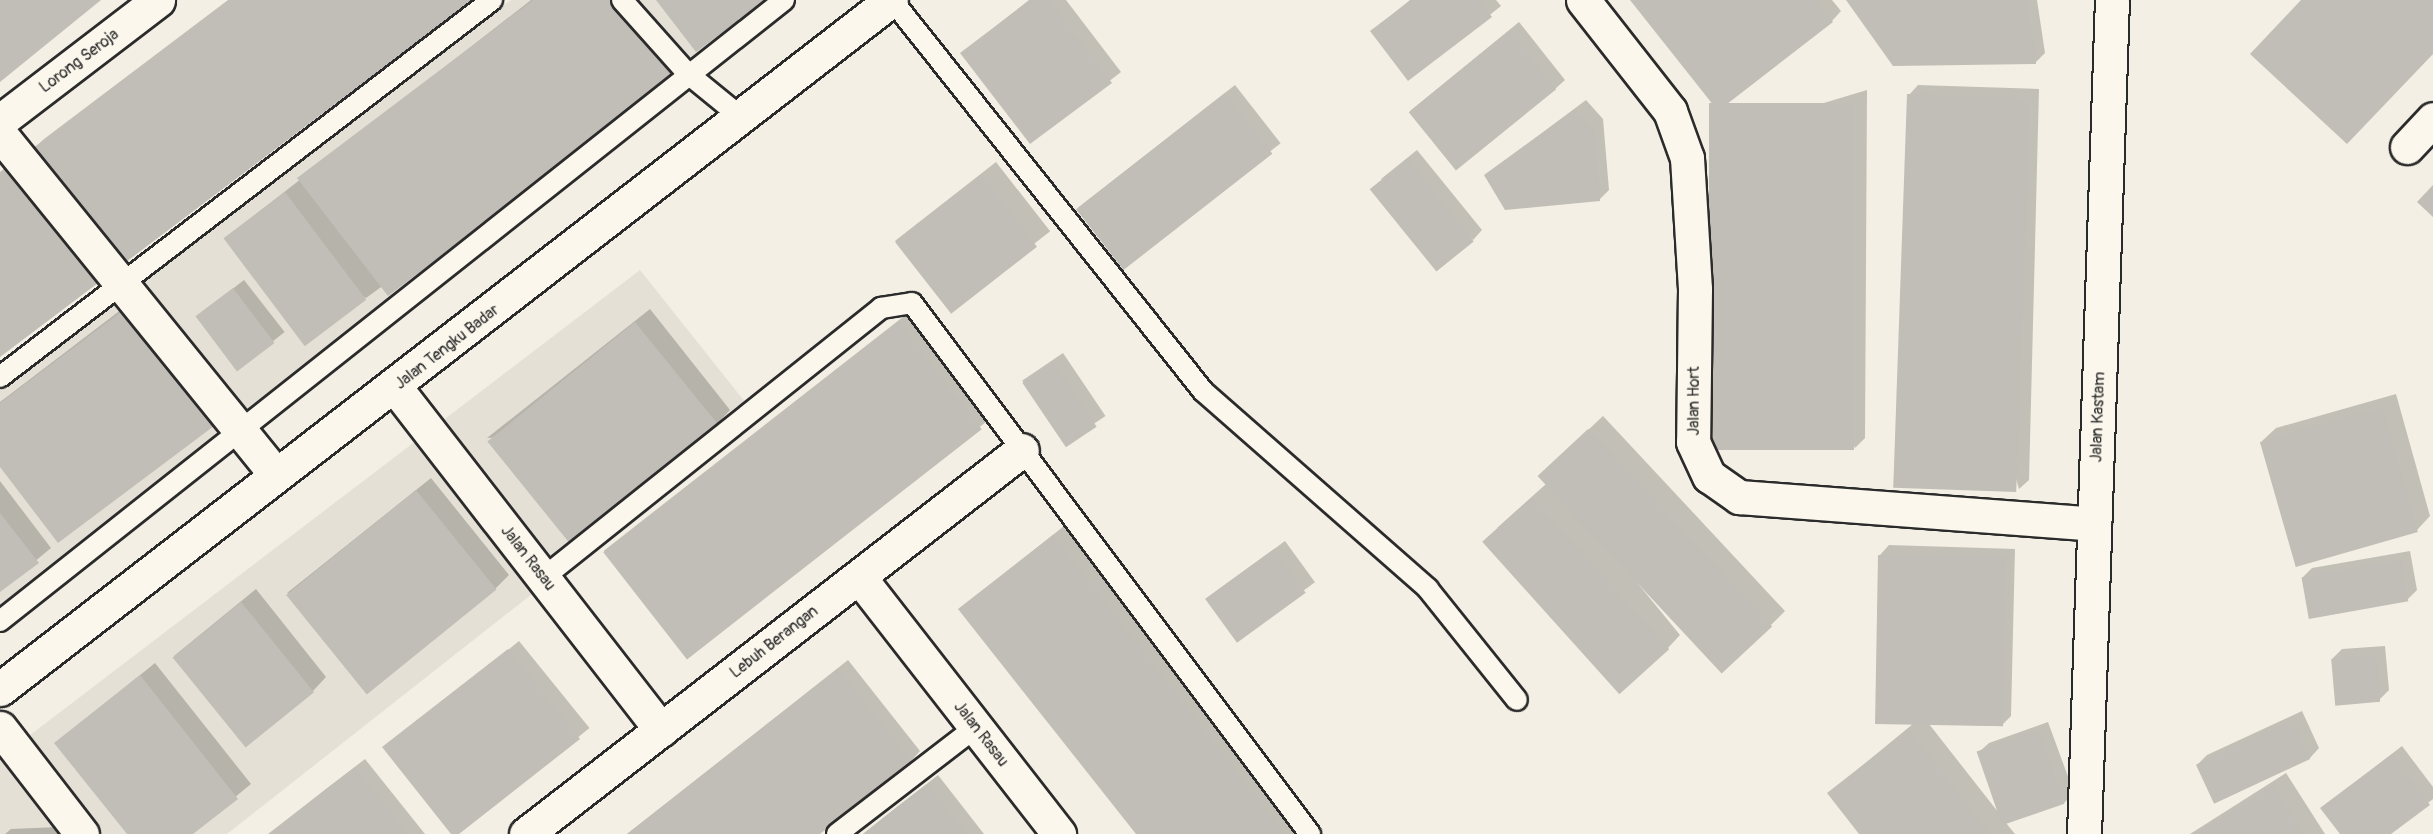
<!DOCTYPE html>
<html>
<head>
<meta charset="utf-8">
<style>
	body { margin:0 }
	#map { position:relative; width:2433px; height:834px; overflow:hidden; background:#f3efe4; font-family:Pangolin,sans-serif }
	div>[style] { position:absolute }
	.built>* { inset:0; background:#e4e0d6 }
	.shadow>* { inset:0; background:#0003; transform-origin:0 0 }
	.building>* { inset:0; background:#c0beb6; transform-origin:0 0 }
	.roads { filter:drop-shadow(2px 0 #2b2b2b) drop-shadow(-2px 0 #2b2b2b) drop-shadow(0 2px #2b2b2b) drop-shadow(0 -2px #2b2b2b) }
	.service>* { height:20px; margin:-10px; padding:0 10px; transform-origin:10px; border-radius:10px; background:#fbf7ec }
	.minor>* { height:33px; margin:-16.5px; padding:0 16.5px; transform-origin:16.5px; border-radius:16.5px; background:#fbf7ec }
	.tertiary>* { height:33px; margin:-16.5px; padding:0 16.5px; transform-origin:16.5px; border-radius:16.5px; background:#fbf7ec }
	span { translate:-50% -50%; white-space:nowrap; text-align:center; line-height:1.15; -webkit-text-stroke:6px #fbf7ec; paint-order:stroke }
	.street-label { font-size:16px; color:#2b2b2b }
</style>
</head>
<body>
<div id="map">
	<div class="built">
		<i style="clip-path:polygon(511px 0,776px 0,0 610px,0 390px)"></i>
		<i style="clip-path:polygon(640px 270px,757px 417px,227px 834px,0 834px,0 758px)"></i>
	</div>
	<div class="shadow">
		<i style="clip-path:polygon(228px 0,471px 0,35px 148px,44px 139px)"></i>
		<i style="clip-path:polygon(531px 0,637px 0,687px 65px,366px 298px,225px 238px)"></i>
		<i style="clip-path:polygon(1029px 0,1066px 0,1121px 72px,1031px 142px,962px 53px)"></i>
		<i style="clip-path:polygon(1410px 0,1496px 0,1501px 6px,1409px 79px,1372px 31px)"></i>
		<i style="clip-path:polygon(1632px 0,1832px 0,1841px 11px,1832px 21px)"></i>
		<i style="clip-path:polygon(1846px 0,2037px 0,2045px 53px,2035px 63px)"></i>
		<i style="clip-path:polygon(1519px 22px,1565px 80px,1555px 89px,1410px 111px)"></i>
		<i style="left:1235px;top:85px;width:74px;height:200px;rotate:52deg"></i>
		<i style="clip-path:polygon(1918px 85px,2039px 89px,2029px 480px,2019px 489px,1909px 95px)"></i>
		<i style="clip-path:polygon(1867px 90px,1865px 438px,1855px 448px,1716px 145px,1730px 131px)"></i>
		<i style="clip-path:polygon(1586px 100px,1603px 119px,1609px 190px,1600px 199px,1486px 175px)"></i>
		<i style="clip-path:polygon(1417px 150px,1482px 230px,1473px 240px,1381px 179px)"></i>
		<i style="clip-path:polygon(19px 157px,107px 272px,0 355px,0 172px)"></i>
		<i style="left:996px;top:162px;width:88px;height:128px;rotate:52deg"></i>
		<i style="left:244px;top:280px;width:66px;height:59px;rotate:52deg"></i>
		<i style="clip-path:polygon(143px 293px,0 464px,0 402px)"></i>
		<i style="clip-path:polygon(650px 309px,730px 410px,717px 424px,487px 438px)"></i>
		<i style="left:908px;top:313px;width:134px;height:386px;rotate:52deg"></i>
		<i style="left:1063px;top:353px;width:76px;height:49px;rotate:56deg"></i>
		<i style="clip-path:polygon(2396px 394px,2430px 516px,2417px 530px,2296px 564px,2262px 441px,2276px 428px)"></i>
		<i style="clip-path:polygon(1603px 416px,1785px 611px,1771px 625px,1626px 569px,1680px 635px,1667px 649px,1497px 528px,1546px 484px,1553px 463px)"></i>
		<i style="clip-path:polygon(431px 478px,509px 575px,495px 589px,287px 593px)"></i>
		<i style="clip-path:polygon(0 481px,51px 548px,0 590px)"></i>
		<i style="clip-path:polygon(1064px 526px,1301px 834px,1139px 834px,960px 609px)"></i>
		<i style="left:1285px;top:541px;width:51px;height:98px;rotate:54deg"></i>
		<i style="clip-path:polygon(1889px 545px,2015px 549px,2011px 716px,2001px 726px,1929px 724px,2002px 817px,1979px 752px,1989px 743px,2048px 722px,2074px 793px,2064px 803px,2006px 823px,2015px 834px,1861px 834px,1829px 793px,1914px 723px,1880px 555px)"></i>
		<i style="clip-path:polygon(2410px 551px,2417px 590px,2407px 600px,2302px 578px,2312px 568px)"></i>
		<i style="clip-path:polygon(256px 589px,326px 677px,313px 691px,174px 656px)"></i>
		<i style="left:519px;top:641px;width:112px;height:158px;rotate:51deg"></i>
		<i style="clip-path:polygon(2385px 646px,2389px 690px,2379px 700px,2332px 659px,2342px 649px)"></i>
		<i style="clip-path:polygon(848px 660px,920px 751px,911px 761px,817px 834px,627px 834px)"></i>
		<i style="clip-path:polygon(155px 663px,251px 784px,190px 834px,129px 834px,56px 743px)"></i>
		<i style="clip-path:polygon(2302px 711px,2319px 748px,2310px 758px,2197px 765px,2207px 755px)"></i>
		<i style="clip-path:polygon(2402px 746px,2433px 787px,2433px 799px,2388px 834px,2342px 834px,2322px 808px)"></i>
		<i style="clip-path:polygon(365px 759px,425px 834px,268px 834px)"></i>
		<i style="clip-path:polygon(2286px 773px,2325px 834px,2190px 834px)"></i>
		<i style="clip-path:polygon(938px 775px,984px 834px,863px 834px)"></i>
		<i style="clip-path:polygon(59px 827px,63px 834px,5px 834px,11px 829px)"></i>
	</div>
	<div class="building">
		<i style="clip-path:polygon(0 0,101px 0,0 82px)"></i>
		<i style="clip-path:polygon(229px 0,473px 0,122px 265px,33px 148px)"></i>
		<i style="clip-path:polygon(533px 0,613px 0,674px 80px,388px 296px,297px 178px)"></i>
		<i style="clip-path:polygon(656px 0,766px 0,696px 52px)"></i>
		<i style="clip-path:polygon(1030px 0,1049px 0,1112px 83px,1030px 144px,960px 53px)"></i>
		<i style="clip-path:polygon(1411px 0,1479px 0,1492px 17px,1408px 81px,1370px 31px)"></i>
		<i style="clip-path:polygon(1630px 0,1815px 0,1833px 22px,1718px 111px)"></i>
		<i style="clip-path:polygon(1846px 0,2027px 0,2036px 64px,1893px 66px)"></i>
		<i style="clip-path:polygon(2301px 0,2433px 0,2433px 54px,2347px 144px,2250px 54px)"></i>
		<i style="left:1509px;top:31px;width:75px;height:129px;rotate:51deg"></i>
		<i style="left:1225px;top:93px;width:77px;height:189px;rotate:52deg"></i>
		<i style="left:1907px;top:94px;width:123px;height:394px;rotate:2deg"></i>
		<i style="left:1854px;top:103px;width:347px;height:145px;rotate:90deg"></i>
		<i style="clip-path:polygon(1575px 109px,1594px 129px,1600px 201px,1505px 210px,1484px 175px)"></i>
		<i style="left:1407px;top:159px;width:106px;height:48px;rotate:51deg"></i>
		<i style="clip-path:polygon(9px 166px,98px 283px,0 357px,0 173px)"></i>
		<i style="left:981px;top:175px;width:91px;height:109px;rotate:52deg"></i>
		<i style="clip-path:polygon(2433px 185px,2433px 217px,2417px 202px)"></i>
		<i style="left:285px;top:192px;width:135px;height:77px;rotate:53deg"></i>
		<i style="left:233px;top:288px;width:69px;height:47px;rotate:53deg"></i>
		<i style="clip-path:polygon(129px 306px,218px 423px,58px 543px,0 467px,0 403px)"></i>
		<i style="left:635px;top:322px;width:132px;height:190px;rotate:51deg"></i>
		<i style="left:898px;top:322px;width:136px;height:374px;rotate:52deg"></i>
		<i style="left:1053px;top:362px;width:78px;height:37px;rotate:56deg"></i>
		<i style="left:2382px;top:407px;width:130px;height:127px;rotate:74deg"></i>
		<i style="left:1588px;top:429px;width:270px;height:69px;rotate:47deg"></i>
		<i style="left:416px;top:490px;width:128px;height:167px;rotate:51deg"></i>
		<i style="left:1532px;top:497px;width:205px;height:67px;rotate:48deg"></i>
		<i style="clip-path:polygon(0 513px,39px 563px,0 592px)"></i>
		<i style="clip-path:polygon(1053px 535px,1259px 801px,1284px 834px,1136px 834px,984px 642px,958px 609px)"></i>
		<i style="left:1274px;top:549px;width:54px;height:85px;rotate:54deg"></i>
		<i style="left:1878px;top:555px;width:128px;height:169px;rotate:1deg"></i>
		<i style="left:2401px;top:560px;width:42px;height:101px;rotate:80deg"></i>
		<i style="left:241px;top:602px;width:116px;height:88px;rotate:51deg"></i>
		<i style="clip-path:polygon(508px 649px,580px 739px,459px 834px,451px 834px,382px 747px)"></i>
		<i style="left:2376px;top:655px;width:47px;height:45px;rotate:85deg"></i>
		<i style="clip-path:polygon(838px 669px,912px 762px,820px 834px,627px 834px)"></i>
		<i style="clip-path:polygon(140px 675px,238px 799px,193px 834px,127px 834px,54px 743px)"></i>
		<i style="left:2292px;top:720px;width:43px;height:106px;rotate:65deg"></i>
		<i style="clip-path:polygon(1909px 729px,1990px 834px,1859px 834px,1827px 793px)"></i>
		<i style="left:2039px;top:730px;width:78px;height:66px;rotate:71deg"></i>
		<i style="clip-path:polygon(2392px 754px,2430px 805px,2391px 834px,2340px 834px,2320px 808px)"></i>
		<i style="clip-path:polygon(355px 767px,408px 834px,269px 834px,326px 789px)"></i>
		<i style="clip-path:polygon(927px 784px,967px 834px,863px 834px,898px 806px)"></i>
		<i style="clip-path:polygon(2272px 786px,2303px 834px,2196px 834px)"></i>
	</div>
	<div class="roads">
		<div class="service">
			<i style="left:622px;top:0;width:98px;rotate:48.3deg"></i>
			<i style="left:687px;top:73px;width:70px;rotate:39.2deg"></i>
			<i style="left:892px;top:0;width:500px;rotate:51.5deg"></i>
			<i style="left:1203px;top:391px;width:300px;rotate:41.3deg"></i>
			<i style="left:1428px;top:589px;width:142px;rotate:51.3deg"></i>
			<i style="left:0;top:377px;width:620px;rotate:-37.46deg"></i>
			<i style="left:543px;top:578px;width:433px;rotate:-38.6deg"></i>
			<i style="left:881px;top:308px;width:31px;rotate:-9deg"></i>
			<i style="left:912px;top:303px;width:664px;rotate:53.15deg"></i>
			<i style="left:0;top:621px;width:1000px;rotate:-38.38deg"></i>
			<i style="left:837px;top:834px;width:175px;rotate:-37.6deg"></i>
		</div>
		<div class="minor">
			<i style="left:1583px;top:0;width:141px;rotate:51.9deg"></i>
			<i style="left:1670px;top:111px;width:50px;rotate:70.1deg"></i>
			<i style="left:1687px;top:158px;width:131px;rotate:86.5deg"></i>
			<i style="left:1695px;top:289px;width:153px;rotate:90.7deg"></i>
			<i style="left:1693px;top:442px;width:38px;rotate:65deg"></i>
			<i style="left:1709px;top:476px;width:37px;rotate:35deg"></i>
			<i style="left:1739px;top:497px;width:356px;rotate:4.3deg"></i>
			<i style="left:0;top:121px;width:199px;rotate:-37.4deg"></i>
			<i style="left:0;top:134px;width:437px;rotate:51deg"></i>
			<i style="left:2407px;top:147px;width:38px;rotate:-47deg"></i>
			<i style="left:395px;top:387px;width:434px;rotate:52.2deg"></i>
			<i style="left:859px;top:577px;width:326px;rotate:52.1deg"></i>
			<i style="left:0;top:689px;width:1126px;rotate:-37.71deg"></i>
			<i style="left:0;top:728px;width:134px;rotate:52.3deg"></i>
			<i style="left:526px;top:834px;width:627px;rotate:-37.75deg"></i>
		</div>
		<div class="tertiary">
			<i style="left:2084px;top:834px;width:834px;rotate:-88.08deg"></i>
		</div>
	</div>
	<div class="street-label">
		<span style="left:79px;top:61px;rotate:-37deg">Lorong Seroja</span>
		<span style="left:447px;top:347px;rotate:-38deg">Jalan Tengku Badar</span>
		<span style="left:1694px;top:401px;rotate:-90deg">Jalan Hort</span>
		<span style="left:2098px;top:417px;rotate:-88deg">Jalan Kastam</span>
		<span style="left:528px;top:558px;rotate:52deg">Jalan Rasau</span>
		<span style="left:774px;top:642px;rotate:-38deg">Lebuh Berangan</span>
		<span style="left:981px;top:734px;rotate:52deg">Jalan Rasau</span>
	</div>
</div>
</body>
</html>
